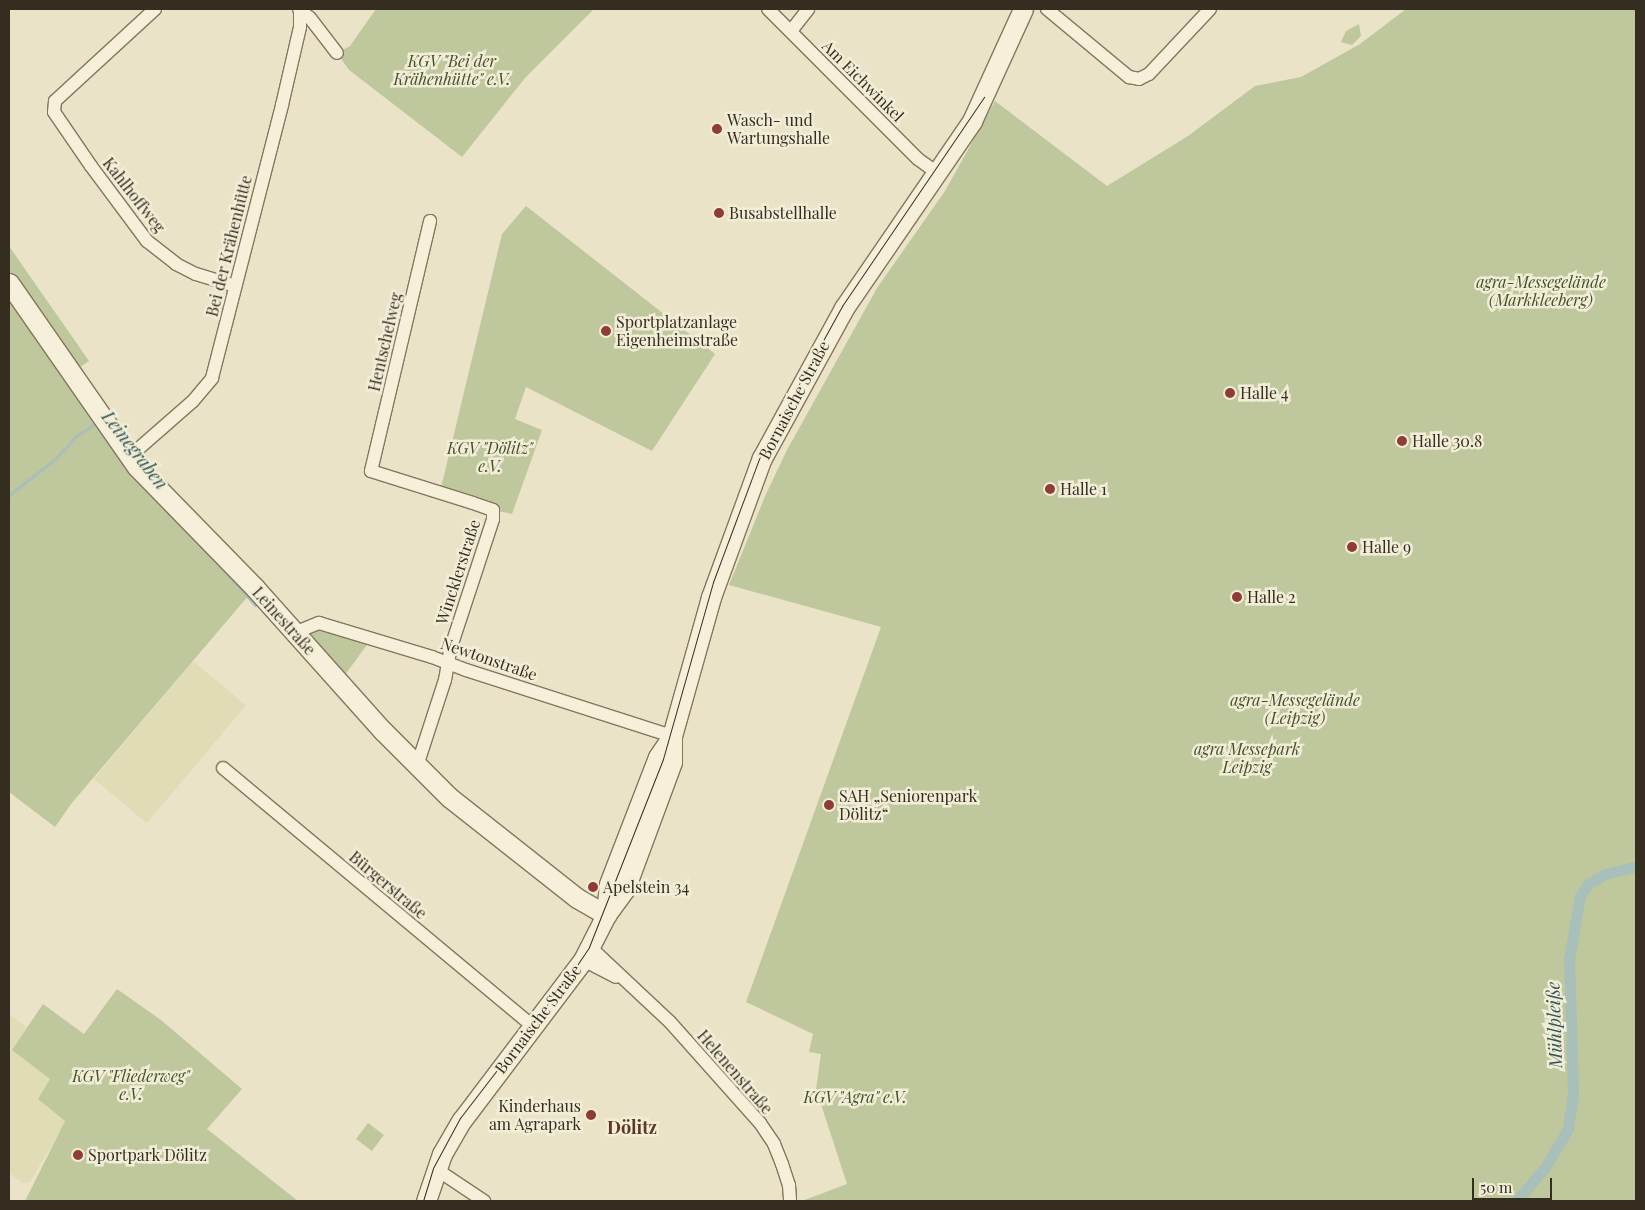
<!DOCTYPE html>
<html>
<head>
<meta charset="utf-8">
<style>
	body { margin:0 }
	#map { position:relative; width:1645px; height:1210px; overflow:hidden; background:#eae3c8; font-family:"Playfair Display",serif }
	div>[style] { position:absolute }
	.farmland>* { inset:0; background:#dfdcb6; transform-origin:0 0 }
	.green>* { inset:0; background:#bfc89c; transform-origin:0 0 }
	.stream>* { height:3px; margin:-1.5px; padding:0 1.5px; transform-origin:1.5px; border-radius:1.5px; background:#a8bfba }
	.canal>* { height:11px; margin:-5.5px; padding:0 5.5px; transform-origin:5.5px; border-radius:5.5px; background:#a8bfba }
	.roads { filter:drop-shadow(1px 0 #85765e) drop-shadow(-1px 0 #85765e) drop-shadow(0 1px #85765e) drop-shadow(0 -1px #85765e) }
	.minor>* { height:12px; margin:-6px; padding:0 6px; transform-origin:6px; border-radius:6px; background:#f6f0da }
	.secondary>* { height:19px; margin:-9.5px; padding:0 9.5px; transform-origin:9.5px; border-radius:9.5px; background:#f6f0da }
	.tram>* { height:1px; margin:-0.5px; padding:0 0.5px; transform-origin:0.5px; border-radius:0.5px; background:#362d21 }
	.dots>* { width:14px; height:14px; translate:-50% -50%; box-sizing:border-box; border:2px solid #f2edd7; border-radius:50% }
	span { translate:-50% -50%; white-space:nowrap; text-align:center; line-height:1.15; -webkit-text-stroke:5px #f2edd7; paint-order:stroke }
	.park-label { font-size:16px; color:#435129; font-style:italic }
	.street-label { font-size:16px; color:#362d21 }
	.poi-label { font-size:16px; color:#362d21 }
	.left { translate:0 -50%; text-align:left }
	.right { translate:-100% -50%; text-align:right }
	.water-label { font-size:18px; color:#315455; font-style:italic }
	.neighbourhood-label { font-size:18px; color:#5f3624; font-weight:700 }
	.frame { position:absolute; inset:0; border:10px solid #362d21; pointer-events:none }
	.scale { position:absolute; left:1472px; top:1178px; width:80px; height:22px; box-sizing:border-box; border:2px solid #362d21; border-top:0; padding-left:6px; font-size:15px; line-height:18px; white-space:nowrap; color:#362d21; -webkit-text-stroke:4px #f2edd7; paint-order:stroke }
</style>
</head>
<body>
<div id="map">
	<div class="farmland">
		<i style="left:193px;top:661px;width:69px;height:154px;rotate:40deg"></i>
		<i style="clip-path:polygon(9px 1014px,27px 1027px,12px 1050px,51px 1079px,66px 1121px,30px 1182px,23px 1183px,9px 1173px)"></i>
	</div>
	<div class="green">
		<i style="clip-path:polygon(376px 9px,594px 9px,525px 78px,462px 157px,349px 70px,337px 53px,350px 46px)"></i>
		<i style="clip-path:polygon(1406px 9px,1636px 9px,1636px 1201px,802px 1201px,847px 1184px,816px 1089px,821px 1054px,809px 1052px,813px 1034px,746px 1002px,881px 627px,729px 585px,766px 494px,787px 450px,877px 288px,945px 191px,995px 101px,1107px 186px,1188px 136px,1255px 86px,1301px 77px,1360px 44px)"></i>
		<i style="clip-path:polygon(1359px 24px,1361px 36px,1352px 45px,1341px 42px,1346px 31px)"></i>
		<i style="clip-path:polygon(526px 206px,715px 354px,652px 451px,526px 387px,515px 419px,542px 430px,512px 514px,493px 510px,440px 492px,502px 234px)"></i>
		<i style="clip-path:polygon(9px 246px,89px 361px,73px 372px,128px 455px,255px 588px,71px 804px,55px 827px,9px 792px)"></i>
		<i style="clip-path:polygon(319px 623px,372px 638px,339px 683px,294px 633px)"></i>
		<i style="clip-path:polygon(117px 989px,161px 1020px,242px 1089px,207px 1129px,298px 1201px,25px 1201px,65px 1121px,38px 1099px,50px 1079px,12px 1050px,43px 1004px,84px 1034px)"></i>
		<i style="left:368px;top:1123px;width:20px;height:20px;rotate:37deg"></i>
	</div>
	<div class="stream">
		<i style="left:113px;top:449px;width:17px;rotate:54deg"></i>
		<i style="left:9px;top:495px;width:57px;rotate:-37.9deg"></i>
		<i style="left:54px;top:460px;width:33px;rotate:-47deg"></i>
		<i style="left:76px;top:436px;width:24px;rotate:-33deg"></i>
		<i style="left:218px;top:563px;width:56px;rotate:48.6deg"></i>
	</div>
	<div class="canal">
		<i style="left:1516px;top:1201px;width:43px;rotate:-48.8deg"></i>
		<i style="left:1544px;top:1169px;width:47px;rotate:-59deg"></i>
		<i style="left:1568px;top:1129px;width:37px;rotate:-82deg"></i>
		<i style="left:1573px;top:1092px;width:133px;rotate:-91.7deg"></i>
		<i style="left:1569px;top:959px;width:64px;rotate:-80.1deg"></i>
		<i style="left:1580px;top:896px;width:14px;rotate:-56deg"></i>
		<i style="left:1588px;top:884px;width:20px;rotate:-30deg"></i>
		<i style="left:1605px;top:874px;width:32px;rotate:-14deg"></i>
	</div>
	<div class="roads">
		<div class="minor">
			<i style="left:155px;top:9px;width:136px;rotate:137.4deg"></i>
			<i style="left:55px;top:101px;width:11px;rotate:95deg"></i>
			<i style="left:54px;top:112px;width:65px;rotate:55.6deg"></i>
			<i style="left:91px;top:166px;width:94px;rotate:53.3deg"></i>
			<i style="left:147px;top:241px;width:37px;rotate:38deg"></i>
			<i style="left:176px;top:264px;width:22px;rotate:27deg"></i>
			<i style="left:196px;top:274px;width:41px;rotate:17.1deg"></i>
			<i style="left:299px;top:9px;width:14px;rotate:39deg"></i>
			<i style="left:310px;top:18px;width:44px;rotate:52.4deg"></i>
			<i style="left:768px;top:9px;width:212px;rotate:45deg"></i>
			<i style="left:918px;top:159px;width:24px;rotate:36deg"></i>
			<i style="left:1047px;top:9px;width:107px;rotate:39.7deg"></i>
			<i style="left:1129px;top:77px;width:10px;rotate:11deg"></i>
			<i style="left:1139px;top:79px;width:11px;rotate:-27deg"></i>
			<i style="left:1149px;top:74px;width:89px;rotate:-46.8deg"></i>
			<i style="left:791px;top:31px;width:28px;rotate:-52deg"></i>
			<i style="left:128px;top:455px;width:10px;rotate:-29deg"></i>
			<i style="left:137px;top:450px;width:74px;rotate:-41.2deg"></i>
			<i style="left:193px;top:401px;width:30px;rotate:-50deg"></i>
			<i style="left:212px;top:378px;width:282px;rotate:-75.6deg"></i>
			<i style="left:282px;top:105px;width:80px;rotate:-77deg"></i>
			<i style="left:300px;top:27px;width:17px;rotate:-90deg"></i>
			<i style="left:294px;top:633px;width:27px;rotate:-22deg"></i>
			<i style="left:319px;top:623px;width:118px;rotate:16.7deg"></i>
			<i style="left:432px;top:657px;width:36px;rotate:21deg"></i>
			<i style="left:466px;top:670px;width:216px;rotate:17.8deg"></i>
			<i style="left:417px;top:766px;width:90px;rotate:-72deg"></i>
			<i style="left:445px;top:680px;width:34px;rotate:-80deg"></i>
			<i style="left:451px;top:647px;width:135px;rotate:-71.8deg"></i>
			<i style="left:493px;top:519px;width:9px;rotate:-90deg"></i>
			<i style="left:493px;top:510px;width:21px;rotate:-161deg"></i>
			<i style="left:473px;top:503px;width:107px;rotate:-162.6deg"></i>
			<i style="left:371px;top:471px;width:257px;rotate:-76.7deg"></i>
			<i style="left:223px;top:768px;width:403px;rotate:39.8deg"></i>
			<i style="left:591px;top:948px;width:108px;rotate:43.1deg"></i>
			<i style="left:670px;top:1022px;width:135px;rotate:48.3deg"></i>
			<i style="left:760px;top:1123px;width:25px;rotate:56deg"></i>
			<i style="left:774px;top:1144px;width:22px;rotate:68deg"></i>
			<i style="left:782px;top:1164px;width:22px;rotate:72deg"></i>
			<i style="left:789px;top:1185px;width:16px;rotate:86deg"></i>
			<i style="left:583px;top:960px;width:37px;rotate:27deg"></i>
			<i style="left:436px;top:1169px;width:58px;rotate:33.7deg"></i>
		</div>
		<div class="secondary">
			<i style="left:9px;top:283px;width:224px;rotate:55.2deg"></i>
			<i style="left:137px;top:467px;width:169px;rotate:45.7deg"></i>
			<i style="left:255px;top:588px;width:192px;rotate:48.2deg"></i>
			<i style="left:383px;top:731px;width:93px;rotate:45deg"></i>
			<i style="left:449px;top:797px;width:163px;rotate:38.3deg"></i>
			<i style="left:577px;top:898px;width:34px;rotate:30deg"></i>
			<i style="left:606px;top:913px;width:29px;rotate:-84deg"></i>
			<i style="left:609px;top:884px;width:136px;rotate:-68.9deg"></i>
			<i style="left:658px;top:757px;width:25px;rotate:-56deg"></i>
			<i style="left:426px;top:1201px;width:50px;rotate:-71.2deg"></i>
			<i style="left:442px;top:1154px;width:39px;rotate:-60deg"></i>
			<i style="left:462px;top:1120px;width:201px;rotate:-52.9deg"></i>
			<i style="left:583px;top:960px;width:51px;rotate:-62.9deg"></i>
			<i style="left:606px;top:915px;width:32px;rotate:-54deg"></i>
			<i style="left:625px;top:889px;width:135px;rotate:-69.7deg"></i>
			<i style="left:672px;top:762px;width:26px;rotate:-90deg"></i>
			<i style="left:672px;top:736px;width:144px;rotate:-74.3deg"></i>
			<i style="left:711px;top:597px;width:148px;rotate:-69.9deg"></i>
			<i style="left:762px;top:458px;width:171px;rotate:-61.3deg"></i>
			<i style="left:844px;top:308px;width:227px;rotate:-55.6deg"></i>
			<i style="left:972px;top:121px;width:123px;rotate:-65.5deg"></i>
		</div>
	</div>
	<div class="tram">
		<i style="left:423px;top:1201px;width:34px;rotate:-73deg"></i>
		<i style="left:433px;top:1168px;width:57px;rotate:-61.6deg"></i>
		<i style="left:460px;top:1118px;width:182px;rotate:-52.4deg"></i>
		<i style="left:571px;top:974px;width:32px;rotate:-56deg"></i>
		<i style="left:589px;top:947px;width:202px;rotate:-68.5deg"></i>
		<i style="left:663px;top:759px;width:184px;rotate:-74.2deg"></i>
		<i style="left:713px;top:582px;width:140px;rotate:-69.5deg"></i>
		<i style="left:762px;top:451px;width:166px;rotate:-61.1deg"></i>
		<i style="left:842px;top:306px;width:253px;rotate:-55.8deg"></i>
	</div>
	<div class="dots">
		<i style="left:717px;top:129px;background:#8e3c34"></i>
		<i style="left:719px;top:213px;background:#8e3c34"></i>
		<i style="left:606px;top:331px;background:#8e3c34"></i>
		<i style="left:1230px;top:393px;background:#8e3c34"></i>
		<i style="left:1402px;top:441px;background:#8e3c34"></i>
		<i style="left:1050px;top:489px;background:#8e3c34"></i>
		<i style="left:1352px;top:547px;background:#8e3c34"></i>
		<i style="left:1237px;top:597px;background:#8e3c34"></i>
		<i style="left:829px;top:805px;background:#8e3c34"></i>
		<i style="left:593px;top:887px;background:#8e3c34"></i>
		<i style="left:591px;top:1115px;background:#8e3c34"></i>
		<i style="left:78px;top:1155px;background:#8e3c34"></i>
	</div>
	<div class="park-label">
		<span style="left:452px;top:70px">KGV "Bei der<br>Krähenhütte" e.V.</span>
		<span style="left:1541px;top:291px">agra-Messegelände<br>(Markkleeberg)</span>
		<span style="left:490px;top:457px">KGV "Dölitz"<br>e.V.</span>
		<span style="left:1295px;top:709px">agra-Messegelände<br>(Leipzig)</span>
		<span style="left:1247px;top:758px">agra Messepark<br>Leipzig</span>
		<span style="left:131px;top:1085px">KGV "Fliederweg"<br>e.V.</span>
		<span style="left:855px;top:1097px">KGV "Agra" e.V.</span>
	</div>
	<div class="street-label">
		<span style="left:863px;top:81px;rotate:45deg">Am Eichwinkel</span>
		<span style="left:134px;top:195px;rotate:52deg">Kahlhoffweg</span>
		<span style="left:229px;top:246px;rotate:-76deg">Bei der Krähenhütte</span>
		<span style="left:385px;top:342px;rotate:-77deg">Hentschelweg</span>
		<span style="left:794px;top:400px;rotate:-62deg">Bornaische Straße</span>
		<span style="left:458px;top:572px;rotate:-72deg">Wincklerstraße</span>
		<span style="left:284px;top:621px;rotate:48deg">Leinestraße</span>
		<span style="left:489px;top:659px;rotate:19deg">Newtonstraße</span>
		<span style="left:388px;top:885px;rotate:40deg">Bürgerstraße</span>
		<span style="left:538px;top:1019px;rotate:-53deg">Bornaische Straße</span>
		<span style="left:735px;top:1072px;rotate:49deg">Helenenstraße</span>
	</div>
	<div class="poi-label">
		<span class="left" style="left:727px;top:129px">Wasch- und<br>Wartungshalle</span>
		<span class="left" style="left:729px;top:213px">Busabstellhalle</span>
		<span class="left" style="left:616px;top:331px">Sportplatzanlage<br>Eigenheimstraße</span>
		<span class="left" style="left:1240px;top:393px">Halle 4</span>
		<span class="left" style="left:1412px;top:441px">Halle 30.8</span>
		<span class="left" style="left:1060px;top:489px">Halle 1</span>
		<span class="left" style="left:1362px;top:547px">Halle 9</span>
		<span class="left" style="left:1247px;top:597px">Halle 2</span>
		<span class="left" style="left:839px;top:805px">SAH „Seniorenpark<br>Dölitz“</span>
		<span class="left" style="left:603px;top:887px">Apelstein 34</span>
		<span class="right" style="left:581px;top:1115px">Kinderhaus<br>am Agrapark</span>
		<span class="left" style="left:88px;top:1155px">Sportpark Dölitz</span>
	</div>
	<div class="water-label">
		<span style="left:135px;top:450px;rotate:52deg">Leinegraben</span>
		<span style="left:1554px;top:1025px;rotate:-92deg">Mühlpleiße</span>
	</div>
	<div class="neighbourhood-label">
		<span style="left:632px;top:1127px">Dölitz</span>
	</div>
	<div class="frame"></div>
	<div class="scale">50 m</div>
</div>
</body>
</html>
